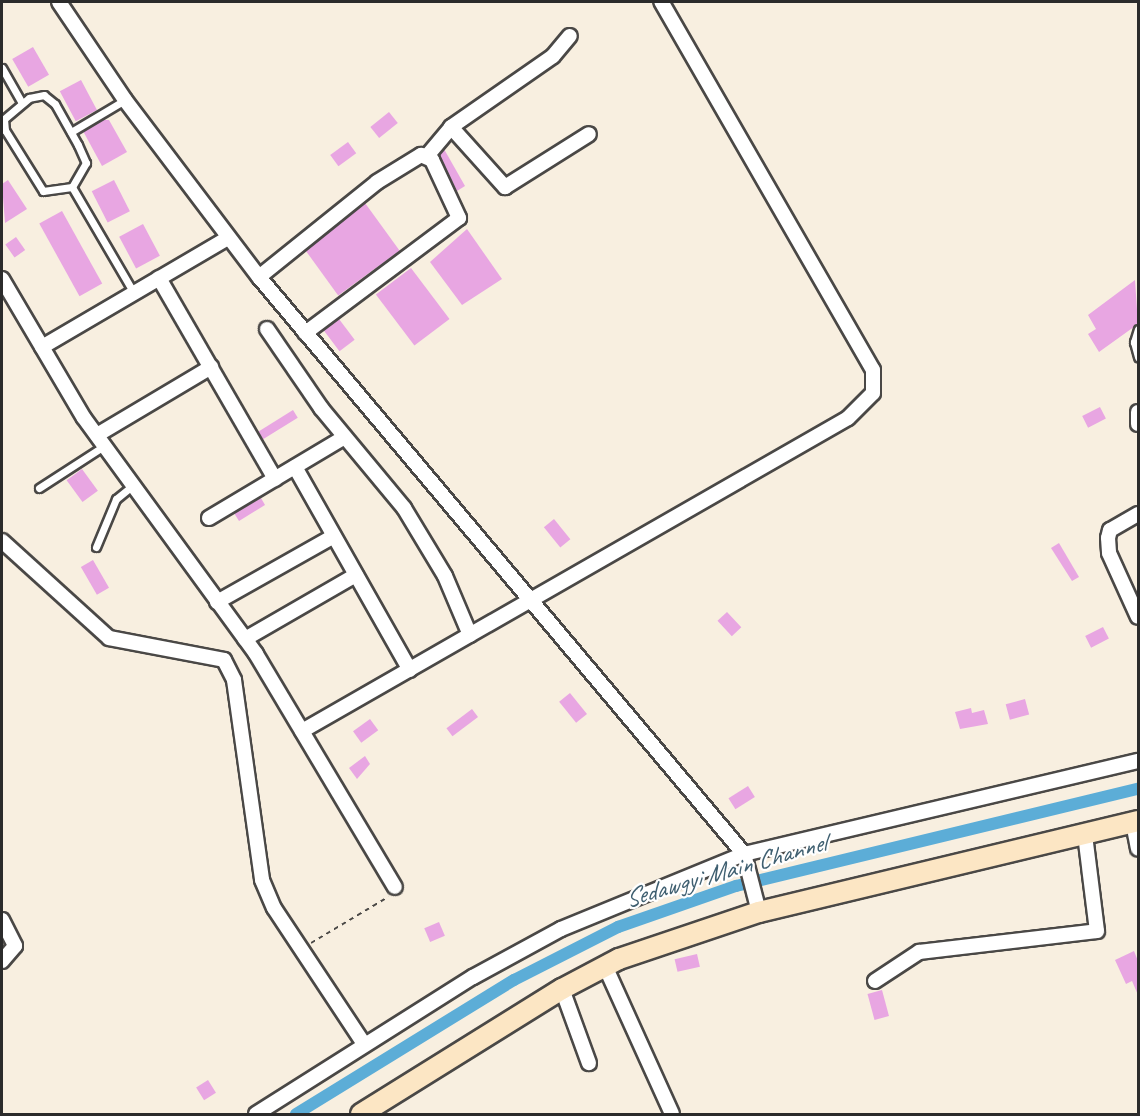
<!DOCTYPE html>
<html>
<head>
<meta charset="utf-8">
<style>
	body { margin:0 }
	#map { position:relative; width:1140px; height:1116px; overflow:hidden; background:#f8efe0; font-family:Caveat,sans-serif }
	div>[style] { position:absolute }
	.canal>* { height:12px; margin:-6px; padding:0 6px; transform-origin:6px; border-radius:6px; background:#5cadd7 }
	.building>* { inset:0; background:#e8a6e2; transform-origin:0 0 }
	.path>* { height:2px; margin-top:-1px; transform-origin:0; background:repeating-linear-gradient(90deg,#4a4846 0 4.5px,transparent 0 9px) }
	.roads { filter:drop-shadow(2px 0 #4a4846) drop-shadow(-2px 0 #4a4846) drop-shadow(0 2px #4a4846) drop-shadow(0 -2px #4a4846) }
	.lane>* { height:7px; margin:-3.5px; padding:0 3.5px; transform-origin:3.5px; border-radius:3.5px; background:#fff }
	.street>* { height:14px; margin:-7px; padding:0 7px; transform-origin:7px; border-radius:7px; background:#fff }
	.secondary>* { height:20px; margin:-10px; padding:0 10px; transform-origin:10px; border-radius:10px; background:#fce6c4 }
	span { translate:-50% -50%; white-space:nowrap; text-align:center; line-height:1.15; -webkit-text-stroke:4.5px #fff; paint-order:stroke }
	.water-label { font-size:26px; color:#3f5f70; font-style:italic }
	.frame { position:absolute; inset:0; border:3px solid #2b2b2b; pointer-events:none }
</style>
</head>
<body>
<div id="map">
	<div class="canal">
		<i style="left:296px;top:1114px;width:256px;rotate:-31.6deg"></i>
		<i style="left:514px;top:980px;width:117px;rotate:-27deg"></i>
		<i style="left:618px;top:927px;width:125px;rotate:-19.2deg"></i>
		<i style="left:736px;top:886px;width:414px;rotate:-13.6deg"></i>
	</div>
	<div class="building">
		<i style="left:33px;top:47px;width:32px;height:24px;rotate:60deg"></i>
		<i style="left:81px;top:80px;width:34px;height:24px;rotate:62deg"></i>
		<i style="left:389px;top:112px;width:14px;height:24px;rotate:51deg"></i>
		<i style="clip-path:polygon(103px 120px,109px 120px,127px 152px,102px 166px,83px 131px)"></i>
		<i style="left:348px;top:142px;width:14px;height:22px;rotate:54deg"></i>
		<i style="clip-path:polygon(444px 149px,465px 186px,457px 191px,439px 155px)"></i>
		<i style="clip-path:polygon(8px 180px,27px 209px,5px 223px,2px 184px)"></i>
		<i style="left:114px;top:180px;width:35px;height:25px;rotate:63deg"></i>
		<i style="left:365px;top:203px;width:59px;height:76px;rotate:54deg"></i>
		<i style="left:62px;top:211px;width:83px;height:26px;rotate:61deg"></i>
		<i style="left:143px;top:224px;width:36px;height:27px;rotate:62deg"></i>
		<i style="clip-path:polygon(467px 229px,502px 279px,462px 305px,430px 262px)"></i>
		<i style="left:16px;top:237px;width:16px;height:13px;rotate:55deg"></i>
		<i style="left:411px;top:268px;width:64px;height:44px;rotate:53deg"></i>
		<i style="clip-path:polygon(1135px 280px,1138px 324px,1099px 352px,1088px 334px,1096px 329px,1088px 315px)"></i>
		<i style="left:339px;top:319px;width:26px;height:19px;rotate:53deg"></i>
		<i style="left:1100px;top:407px;width:13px;height:20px;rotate:63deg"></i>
		<i style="left:293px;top:410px;width:9px;height:41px;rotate:58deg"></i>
		<i style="left:82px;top:469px;width:27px;height:19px;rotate:54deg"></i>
		<i style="clip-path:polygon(261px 498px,265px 505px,239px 521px,234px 513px)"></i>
		<i style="left:554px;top:519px;width:26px;height:13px;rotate:51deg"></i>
		<i style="clip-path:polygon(1059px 543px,1079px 577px,1072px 581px,1051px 548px)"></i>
		<i style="left:93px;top:560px;width:32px;height:14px;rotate:60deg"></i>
		<i style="left:727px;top:612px;width:21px;height:13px;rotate:47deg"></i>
		<i style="left:1103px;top:627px;width:13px;height:20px;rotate:63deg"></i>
		<i style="left:570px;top:693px;width:27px;height:14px;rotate:51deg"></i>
		<i style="left:1025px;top:699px;width:16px;height:20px;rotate:75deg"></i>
		<i style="clip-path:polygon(971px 708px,972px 713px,984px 710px,988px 724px,960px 729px,955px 712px)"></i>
		<i style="left:472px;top:709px;width:10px;height:32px;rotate:53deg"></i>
		<i style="left:370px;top:719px;width:14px;height:21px;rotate:54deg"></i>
		<i style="clip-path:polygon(365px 756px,370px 764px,357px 779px,349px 768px)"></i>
		<i style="left:748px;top:786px;width:13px;height:23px;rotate:58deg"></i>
		<i style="left:439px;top:922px;width:15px;height:16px;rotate:67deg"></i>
		<i style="clip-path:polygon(1134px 951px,1138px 961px,1138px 995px,1132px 981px,1126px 984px,1115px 960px)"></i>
		<i style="left:697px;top:954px;width:13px;height:23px;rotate:77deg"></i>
		<i style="left:882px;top:990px;width:27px;height:15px;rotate:75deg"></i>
		<i style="left:208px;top:1080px;width:15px;height:14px;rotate:58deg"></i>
	</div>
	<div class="path">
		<i style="left:311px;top:943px;width:90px;rotate:-30.9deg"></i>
	</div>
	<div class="roads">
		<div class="lane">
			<i style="left:2px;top:68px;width:40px;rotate:60.3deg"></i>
			<i style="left:71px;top:132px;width:63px;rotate:-30.7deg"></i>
			<i style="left:72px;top:187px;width:28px;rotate:-60deg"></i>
			<i style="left:86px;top:163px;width:20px;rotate:-114deg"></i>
			<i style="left:78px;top:145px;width:47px;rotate:-119.3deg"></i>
			<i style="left:55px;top:104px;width:14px;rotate:-141deg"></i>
			<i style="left:44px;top:95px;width:15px;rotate:169deg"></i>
			<i style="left:29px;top:98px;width:33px;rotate:140deg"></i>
			<i style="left:4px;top:119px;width:11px;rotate:85deg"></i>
			<i style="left:5px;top:130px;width:72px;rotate:58.1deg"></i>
			<i style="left:43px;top:191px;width:29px;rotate:-8deg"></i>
			<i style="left:72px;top:187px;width:123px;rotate:59.7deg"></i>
			<i style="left:1138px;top:329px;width:14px;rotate:107deg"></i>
			<i style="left:1134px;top:342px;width:16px;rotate:75deg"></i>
			<i style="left:39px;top:488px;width:77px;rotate:-32.9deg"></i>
			<i style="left:96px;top:547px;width:52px;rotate:-67.4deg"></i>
			<i style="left:116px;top:499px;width:22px;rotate:-39deg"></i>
		</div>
		<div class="street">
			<i style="left:59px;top:2px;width:118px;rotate:56deg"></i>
			<i style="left:125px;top:100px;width:222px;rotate:52.9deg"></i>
			<i style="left:259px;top:277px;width:754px;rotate:49.95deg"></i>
			<i style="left:744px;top:854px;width:60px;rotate:75.5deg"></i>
			<i style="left:451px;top:127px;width:81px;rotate:48deg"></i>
			<i style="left:505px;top:187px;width:99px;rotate:-32.2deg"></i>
			<i style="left:427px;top:156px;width:38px;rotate:-50deg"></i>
			<i style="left:451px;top:127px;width:124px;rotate:-34.8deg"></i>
			<i style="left:553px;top:56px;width:26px;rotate:-50deg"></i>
			<i style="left:259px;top:277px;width:151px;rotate:-38.8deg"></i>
			<i style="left:377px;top:182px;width:52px;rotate:-31.5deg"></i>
			<i style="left:421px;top:155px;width:12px;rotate:24deg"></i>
			<i style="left:432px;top:160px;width:64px;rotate:65deg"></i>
			<i style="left:459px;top:218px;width:192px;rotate:143.2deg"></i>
			<i style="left:159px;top:278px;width:232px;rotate:60deg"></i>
			<i style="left:2px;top:279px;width:161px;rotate:59.5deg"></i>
			<i style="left:84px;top:418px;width:292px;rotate:53.9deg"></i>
			<i style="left:256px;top:654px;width:271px;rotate:59.2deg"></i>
			<i style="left:267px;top:329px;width:96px;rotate:55.6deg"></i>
			<i style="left:321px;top:408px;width:130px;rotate:50.3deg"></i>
			<i style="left:404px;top:508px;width:79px;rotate:58.9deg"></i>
			<i style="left:445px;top:576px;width:64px;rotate:67deg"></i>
			<i style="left:42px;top:347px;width:216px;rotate:-30.4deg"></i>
			<i style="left:1138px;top:412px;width:12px;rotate:90deg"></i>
			<i style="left:97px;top:435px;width:133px;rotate:-30.8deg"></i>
			<i style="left:295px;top:467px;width:233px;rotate:60.5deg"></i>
			<i style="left:1138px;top:514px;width:32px;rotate:150deg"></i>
			<i style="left:1110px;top:530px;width:8px;rotate:104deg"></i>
			<i style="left:1108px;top:538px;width:15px;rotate:86deg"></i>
			<i style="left:1109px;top:553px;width:70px;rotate:65.6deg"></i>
			<i style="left:209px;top:518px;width:158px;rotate:-30.8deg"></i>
			<i style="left:2px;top:541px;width:144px;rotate:42.2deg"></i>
			<i style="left:109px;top:638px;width:117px;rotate:10.8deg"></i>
			<i style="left:224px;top:660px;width:22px;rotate:63deg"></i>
			<i style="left:234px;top:680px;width:202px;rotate:82deg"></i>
			<i style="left:262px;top:880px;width:30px;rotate:67deg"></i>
			<i style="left:274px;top:908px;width:163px;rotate:56.5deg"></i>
			<i style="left:217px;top:602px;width:134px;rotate:-29.4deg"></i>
			<i style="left:245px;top:639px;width:128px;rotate:-30deg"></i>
			<i style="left:302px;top:731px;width:629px;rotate:-29.82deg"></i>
			<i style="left:848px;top:418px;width:35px;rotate:-45deg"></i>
			<i style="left:873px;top:393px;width:23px;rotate:-90deg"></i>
			<i style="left:873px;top:370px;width:425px;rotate:-119.9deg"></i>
			<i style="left:1133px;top:823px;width:26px;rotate:79deg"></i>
			<i style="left:2px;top:920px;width:29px;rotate:63deg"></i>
			<i style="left:15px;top:946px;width:20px;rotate:131deg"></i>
			<i style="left:605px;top:966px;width:162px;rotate:65.6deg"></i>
			<i style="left:875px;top:981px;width:53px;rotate:-33.4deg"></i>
			<i style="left:919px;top:952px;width:179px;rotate:-6.7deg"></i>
			<i style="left:1097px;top:931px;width:98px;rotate:-97.1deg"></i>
			<i style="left:562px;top:989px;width:79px;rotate:70deg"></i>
			<i style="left:256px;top:1114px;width:257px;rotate:-32.3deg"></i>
			<i style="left:473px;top:977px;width:100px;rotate:-28.6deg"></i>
			<i style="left:561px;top:929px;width:198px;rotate:-22.3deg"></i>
			<i style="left:744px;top:854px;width:405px;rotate:-13.3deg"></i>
		</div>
		<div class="secondary">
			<i style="left:361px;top:1114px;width:237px;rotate:-31.9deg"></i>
			<i style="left:562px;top:989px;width:64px;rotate:-27.8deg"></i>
			<i style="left:619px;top:959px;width:148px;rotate:-18.6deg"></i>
			<i style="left:759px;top:912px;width:390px;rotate:-13.5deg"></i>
		</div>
	</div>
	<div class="water-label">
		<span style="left:725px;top:871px;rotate:-16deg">Sedawgyi Main Channel</span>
	</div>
	<div class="frame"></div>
</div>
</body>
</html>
